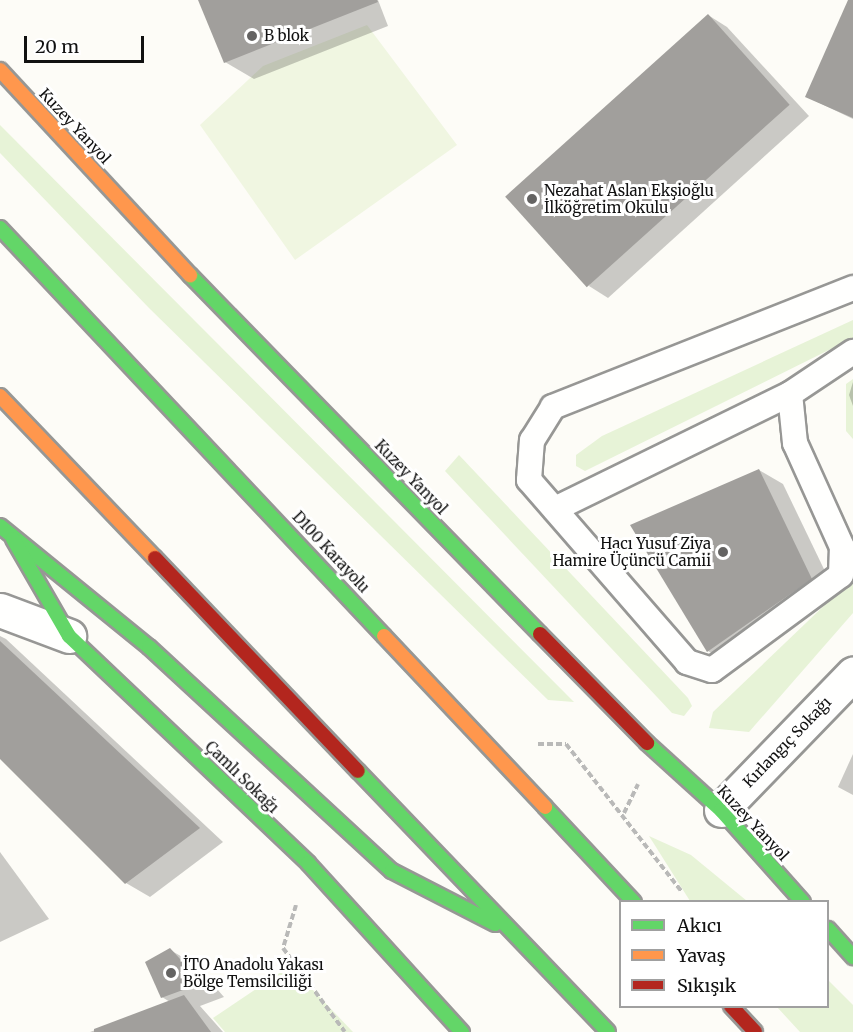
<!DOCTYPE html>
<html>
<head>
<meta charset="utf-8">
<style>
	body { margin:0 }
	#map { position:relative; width:853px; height:1032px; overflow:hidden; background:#fdfcf7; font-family:Merriweather,serif }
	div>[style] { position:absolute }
	.green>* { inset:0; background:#e7f3d7 }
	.pitch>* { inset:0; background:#f0f6e1 }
	.shadow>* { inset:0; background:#0003 }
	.building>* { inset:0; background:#a19f9c; transform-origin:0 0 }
	.path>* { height:4px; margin-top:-2px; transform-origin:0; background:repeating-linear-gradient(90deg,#b9b9b8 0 6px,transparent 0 9px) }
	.roads { filter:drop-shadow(2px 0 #979795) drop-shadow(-2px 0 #979795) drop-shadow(0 2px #979795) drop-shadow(0 -2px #979795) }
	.lane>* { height:24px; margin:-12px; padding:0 12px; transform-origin:12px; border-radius:12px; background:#fffffe }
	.street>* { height:33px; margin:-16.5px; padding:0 16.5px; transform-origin:16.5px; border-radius:16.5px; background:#fffffe }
	.fast>* { height:14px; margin:-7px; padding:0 7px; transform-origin:7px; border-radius:7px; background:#63d668 }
	.slow>* { height:14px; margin:-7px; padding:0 7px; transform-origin:7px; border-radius:7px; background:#ff974d }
	.jam>* { height:14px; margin:-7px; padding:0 7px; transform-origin:7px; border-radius:7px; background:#b3261e }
	.dots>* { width:16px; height:16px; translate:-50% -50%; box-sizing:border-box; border:3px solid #fff; border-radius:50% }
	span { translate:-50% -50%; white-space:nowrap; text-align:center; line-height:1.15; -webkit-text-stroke:6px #fff; paint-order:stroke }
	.poi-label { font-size:15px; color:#111 }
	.left { translate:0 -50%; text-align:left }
	.right { translate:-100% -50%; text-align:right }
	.street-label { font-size:15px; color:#111 }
	.legend { position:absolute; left:619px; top:900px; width:210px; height:108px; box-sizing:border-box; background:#fff; border:2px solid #a0a0a0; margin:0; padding:8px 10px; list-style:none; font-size:18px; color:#111 }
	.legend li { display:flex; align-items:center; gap:12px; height:30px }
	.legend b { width:30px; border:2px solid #a0a0a0 }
	.scale { position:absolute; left:24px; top:36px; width:120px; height:27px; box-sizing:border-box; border:3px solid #111; border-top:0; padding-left:8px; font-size:18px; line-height:21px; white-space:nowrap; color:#111; -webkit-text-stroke:4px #fff; paint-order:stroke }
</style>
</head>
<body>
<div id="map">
	<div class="green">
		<i style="clip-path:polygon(0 125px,574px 702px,548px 700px,149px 308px,0 153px)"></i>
		<i style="clip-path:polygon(853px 320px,853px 338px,585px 471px,576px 466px,576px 455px,602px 436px)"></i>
		<i style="clip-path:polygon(853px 379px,853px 439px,846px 431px,846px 384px)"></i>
		<i style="clip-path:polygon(459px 455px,688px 698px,692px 706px,684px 716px,672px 713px,445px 471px)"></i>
		<i style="clip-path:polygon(853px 578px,853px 613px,749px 732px,709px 728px,713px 712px)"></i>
		<i style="clip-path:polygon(649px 836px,691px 855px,747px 901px,690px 901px)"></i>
		<i style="clip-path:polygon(290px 966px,353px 1032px,225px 1032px,213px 1018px)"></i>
		<i style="clip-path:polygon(828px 980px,853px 1005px,853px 1032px,800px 1032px,777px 1007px,828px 1006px)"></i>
	</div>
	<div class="pitch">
		<i style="clip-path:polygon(367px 25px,457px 145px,295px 260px,200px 125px,263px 66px)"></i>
	</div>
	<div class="shadow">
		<i style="clip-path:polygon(200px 0,378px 0,388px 26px,254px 79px,225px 62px)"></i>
		<i style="clip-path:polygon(849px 0,853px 0,853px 119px,807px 97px)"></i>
		<i style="clip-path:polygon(708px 15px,727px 27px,809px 116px,608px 298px,589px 286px)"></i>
		<i style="clip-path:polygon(853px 382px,853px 406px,849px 395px)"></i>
		<i style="clip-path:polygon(759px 470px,783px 484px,835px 592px,732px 665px,708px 651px)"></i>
		<i style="clip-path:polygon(0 636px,6px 639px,223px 842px,150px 897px,126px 883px,0 757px)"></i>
		<i style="clip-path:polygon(853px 754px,853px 795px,838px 787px)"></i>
		<i style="clip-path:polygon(0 852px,49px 919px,0 942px)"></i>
		<i style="clip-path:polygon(170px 950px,195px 964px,224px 997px,200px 1006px,223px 1032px,90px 1032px,170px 1002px,162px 997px)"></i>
	</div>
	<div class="building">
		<i style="clip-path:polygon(198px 0,377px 0,378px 2px,224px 63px)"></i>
		<i style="clip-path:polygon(848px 0,853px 0,853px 118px,805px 97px)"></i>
		<i style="left:708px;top:14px;width:122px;height:273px;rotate:48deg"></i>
		<i style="clip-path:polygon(759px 469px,812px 579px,707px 652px,630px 525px)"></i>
		<i style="clip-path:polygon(0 641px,200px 828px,125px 884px,0 759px)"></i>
		<i style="clip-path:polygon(170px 948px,202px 983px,161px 998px,145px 962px)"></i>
		<i style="clip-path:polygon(184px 995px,211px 1032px,94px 1032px,94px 1029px)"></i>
	</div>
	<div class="path">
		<i style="left:538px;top:744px;width:28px"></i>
		<i style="left:566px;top:744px;width:188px;rotate:51.9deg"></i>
		<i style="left:624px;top:813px;width:32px;rotate:-64deg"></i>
		<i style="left:296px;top:905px;width:45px;rotate:106.8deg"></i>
		<i style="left:283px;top:948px;width:104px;rotate:53.6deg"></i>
	</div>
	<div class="roads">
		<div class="lane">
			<i style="left:853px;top:288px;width:323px;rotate:158.4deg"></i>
			<i style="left:553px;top:407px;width:39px;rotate:122deg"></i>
			<i style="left:532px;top:440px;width:40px;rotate:94.3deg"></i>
			<i style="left:529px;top:480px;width:241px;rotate:49deg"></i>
			<i style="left:687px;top:662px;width:26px;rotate:18deg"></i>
			<i style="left:712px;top:670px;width:160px;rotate:-36.4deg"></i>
			<i style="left:841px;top:575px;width:28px;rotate:-88deg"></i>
			<i style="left:842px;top:547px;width:114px;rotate:-114.3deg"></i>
			<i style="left:795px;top:443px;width:49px;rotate:-95.8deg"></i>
			<i style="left:790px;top:394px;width:76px;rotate:-33.7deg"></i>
			<i style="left:555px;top:509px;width:262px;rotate:-26.1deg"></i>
		</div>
		<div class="street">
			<i style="left:0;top:610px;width:74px;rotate:20.6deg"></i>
			<i style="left:721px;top:810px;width:190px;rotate:-45.9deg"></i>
		</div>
		<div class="fast">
			<i style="left:0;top:228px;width:560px;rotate:46.74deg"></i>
			<i style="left:190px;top:275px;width:501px;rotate:45.73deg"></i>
			<i style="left:0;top:526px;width:192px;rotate:39.1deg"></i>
			<i style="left:149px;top:647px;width:330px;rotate:42.7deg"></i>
			<i style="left:392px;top:871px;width:116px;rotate:27.2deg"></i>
			<i style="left:13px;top:539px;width:112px;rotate:60deg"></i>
			<i style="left:69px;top:636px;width:330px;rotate:43.5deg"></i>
			<i style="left:308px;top:863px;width:229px;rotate:47.7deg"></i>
			<i style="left:647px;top:743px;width:100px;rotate:42.2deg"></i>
			<i style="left:721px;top:810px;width:123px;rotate:48.3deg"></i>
			<i style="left:358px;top:771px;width:361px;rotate:46.2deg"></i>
			<i style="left:545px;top:807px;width:130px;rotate:46.9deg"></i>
			<i style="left:828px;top:929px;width:38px;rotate:48deg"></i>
		</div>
		<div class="slow">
			<i style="left:0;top:70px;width:280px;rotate:47.2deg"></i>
			<i style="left:0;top:396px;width:224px;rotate:46.3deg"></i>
			<i style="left:384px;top:636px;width:235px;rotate:46.7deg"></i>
		</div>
		<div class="jam">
			<i style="left:155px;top:558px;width:294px;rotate:46.4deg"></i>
			<i style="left:540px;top:634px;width:153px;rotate:45.5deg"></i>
			<i style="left:731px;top:1006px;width:35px;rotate:47deg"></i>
		</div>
	</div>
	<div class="dots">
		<i style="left:252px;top:36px;background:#646362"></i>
		<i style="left:532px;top:199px;background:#646362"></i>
		<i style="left:723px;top:552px;background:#646362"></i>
		<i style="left:171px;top:973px;background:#646362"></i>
	</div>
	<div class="poi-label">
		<span class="left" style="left:264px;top:36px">B blok</span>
		<span class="left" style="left:544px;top:199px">Nezahat Aslan Ekşioğlu<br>İlköğretim Okulu</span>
		<span class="right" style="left:711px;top:552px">Hacı Yusuf Ziya<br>Hamire Üçüncü Camii</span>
		<span class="left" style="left:183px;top:973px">İTO Anadolu Yakası<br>Bölge Temsilciliği</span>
	</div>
	<div class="street-label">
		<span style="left:75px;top:126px;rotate:47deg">Kuzey Yanyol</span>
		<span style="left:411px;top:477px;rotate:46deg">Kuzey Yanyol</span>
		<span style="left:331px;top:552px;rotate:47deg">D100 Karayolu</span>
		<span style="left:787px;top:742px;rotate:-46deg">Kırlangıç Sokağı</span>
		<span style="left:242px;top:777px;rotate:44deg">Çamlı Sokağı</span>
		<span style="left:753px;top:823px;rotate:47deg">Kuzey Yanyol</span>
	</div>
	<ul class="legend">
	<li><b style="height:8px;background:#63d668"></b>Akıcı</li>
	<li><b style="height:8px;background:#ff974d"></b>Yavaş</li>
	<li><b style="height:8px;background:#b3261e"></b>Sıkışık</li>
	</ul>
	<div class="scale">20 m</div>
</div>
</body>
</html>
